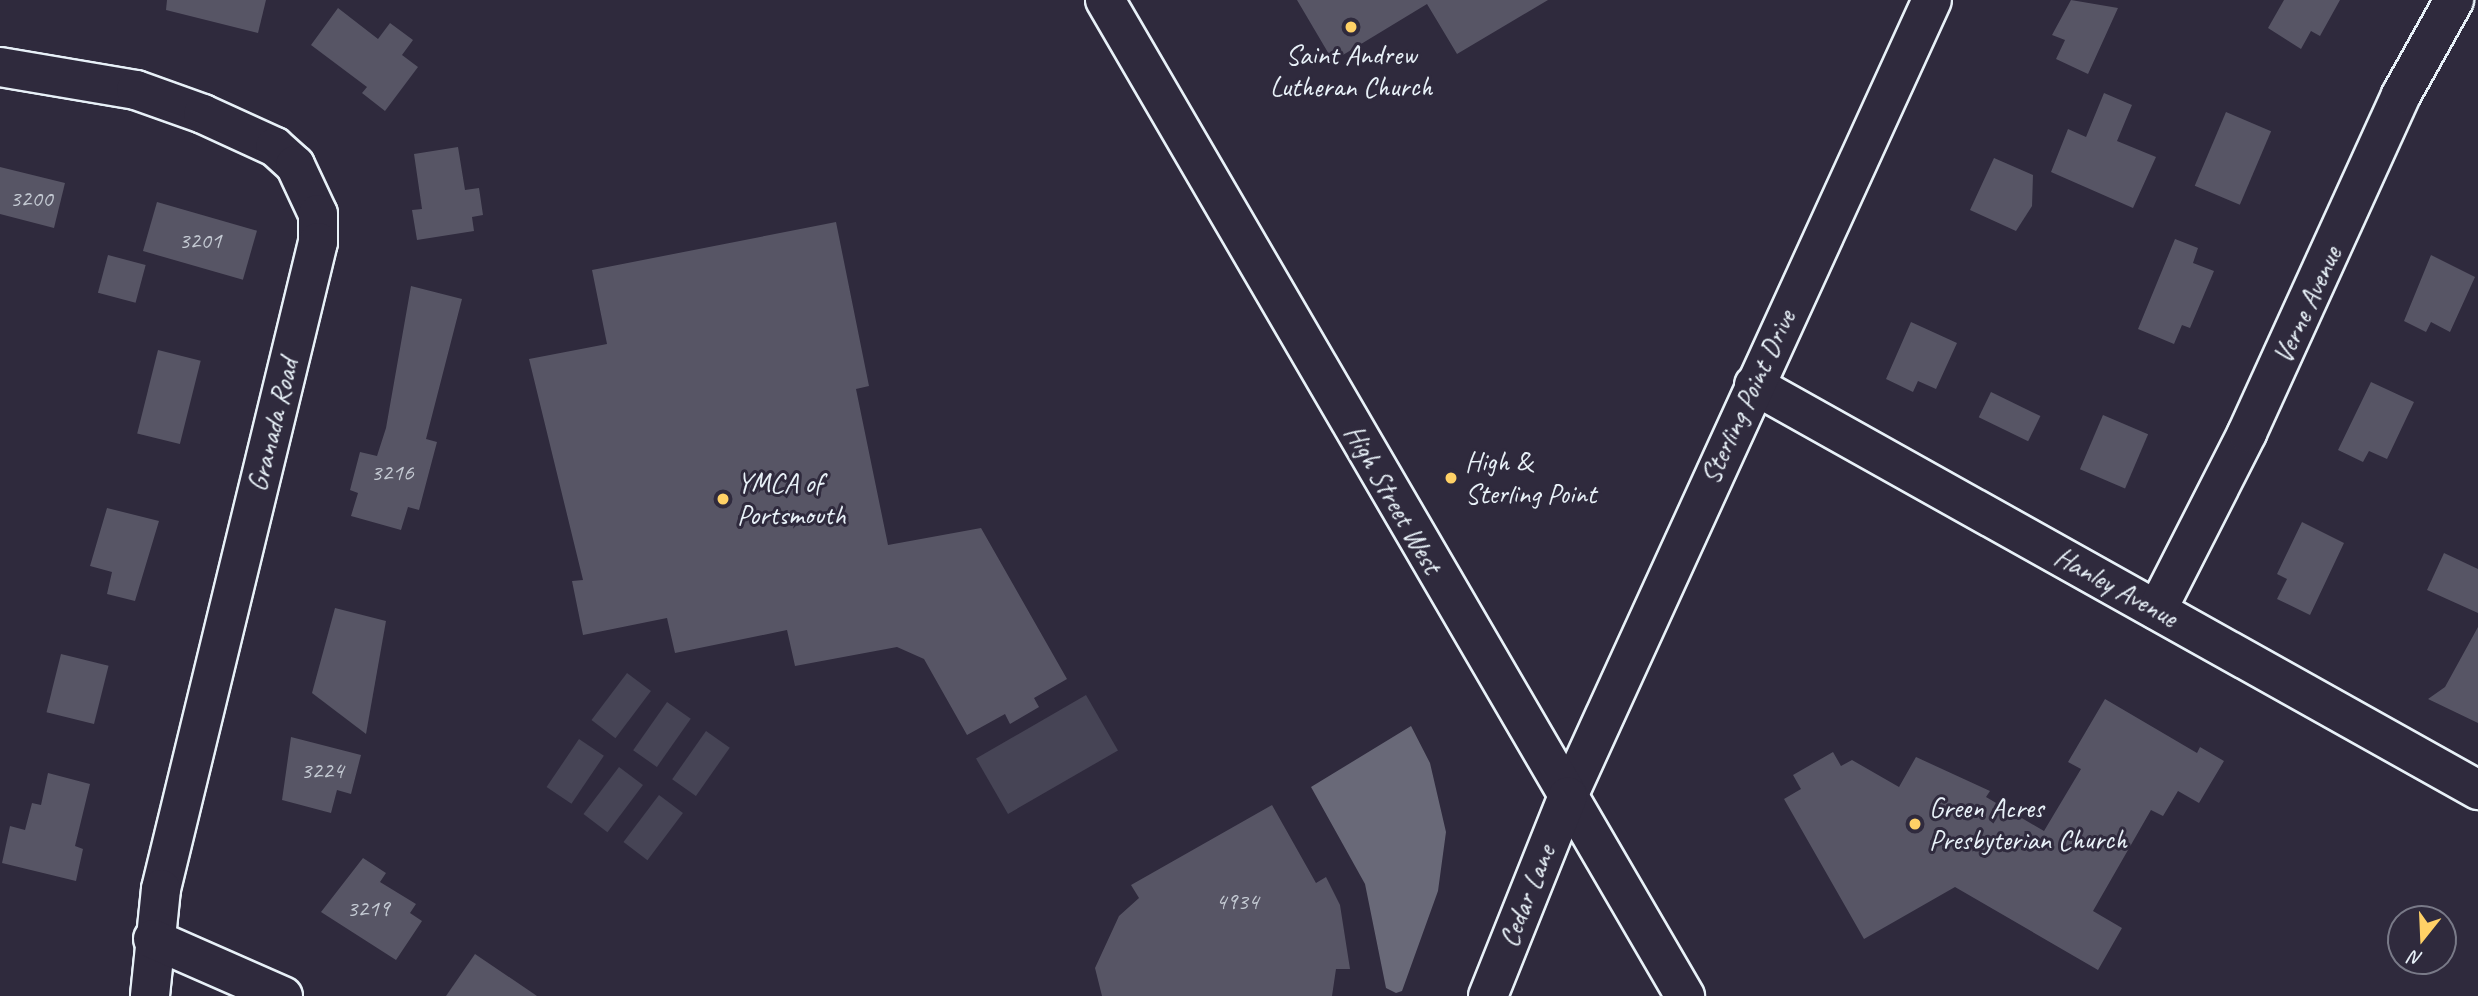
<!DOCTYPE html>
<html>
<head>
<meta charset="utf-8">
<style>
	body { margin:0 }
	#map { position:relative; width:2478px; height:996px; overflow:hidden; background:#2f2a3d; font-family:Caveat,sans-serif }
	div>[style] { position:absolute }
	.green>* { inset:0; background:#464455; transform-origin:0 0 }
	.water>* { inset:0; background:#696978 }
	.building>* { inset:0; background:#575565; transform-origin:0 0 }
	.roads { filter:drop-shadow(2px 0 #e8f1f8) drop-shadow(-2px 0 #e8f1f8) drop-shadow(0 2px #e8f1f8) drop-shadow(0 -2px #e8f1f8) }
	.minor>* { height:38px; margin:-19px; padding:0 19px; transform-origin:19px; border-radius:19px; background:#2f2a3d }
	.major>* { height:38px; margin:-19px; padding:0 19px; transform-origin:19px; border-radius:19px; background:#2f2a3d }
	.dots>* { width:19px; height:19px; translate:-50% -50%; box-sizing:border-box; border:4px solid #2f2a3d; border-radius:50% }
	span { translate:-50% -50%; white-space:nowrap; text-align:center; line-height:1.15; -webkit-text-stroke:6px #2f2a3d; paint-order:stroke }
	.number-label { font-size:24px; color:#c4cad3 }
	.number-label span { -webkit-text-stroke-width:0 }
	.poi-label { font-size:28px; color:#e8f1f8 }
	.left { translate:0 -50%; text-align:left }
	.street-label { font-size:28px; color:#e8f1f8 }
	.north { position:absolute; left:2387px; top:905px; width:70px; height:70px; box-sizing:border-box; background:#2f2a3d; border:2px solid #797a88; border-radius:50%; rotate:198deg; font-size:19px; font-weight:700; line-height:28px; text-align:center; color:#e8f1f8 }
	.north::after { content:''; display:block; margin:auto; width:24px; height:32px; background:#ffd166; clip-path:polygon(50% 0,100% 100%,50% 72%,0 100%) }
</style>
</head>
<body>
<div id="map">
	<div class="green">
		<i style="left:627px;top:673px;width:30px;height:59px;rotate:37deg"></i>
		<i style="left:1086px;top:695px;width:64px;height:127px;rotate:60deg"></i>
		<i style="left:667px;top:702px;width:29px;height:59px;rotate:35deg"></i>
		<i style="left:706px;top:731px;width:29px;height:59px;rotate:35deg"></i>
		<i style="left:579px;top:739px;width:30px;height:58px;rotate:34deg"></i>
		<i style="left:619px;top:767px;width:30px;height:59px;rotate:37deg"></i>
		<i style="left:659px;top:795px;width:30px;height:59px;rotate:37deg"></i>
	</div>
	<div class="water">
		<i style="clip-path:polygon(1411px 726px,1430px 763px,1446px 832px,1438px 891px,1402px 991px,1396px 993px,1386px 988px,1365px 884px,1311px 787px)"></i>
	</div>
	<div class="building">
		<i style="clip-path:polygon(167px 0,266px 0,258px 33px,166px 10px)"></i>
		<i style="clip-path:polygon(1297px 0,1548px 0,1457px 54px,1427px 4px,1333px 61px)"></i>
		<i style="clip-path:polygon(2071px 0,2118px 8px,2088px 74px,2056px 59px,2065px 40px,2052px 35px)"></i>
		<i style="clip-path:polygon(2284px 0,2340px 0,2320px 36px,2311px 31px,2301px 49px,2268px 28px)"></i>
		<i style="clip-path:polygon(338px 8px,378px 39px,390px 23px,413px 40px,402px 55px,418px 67px,385px 111px,362px 93px,367px 87px,311px 45px)"></i>
		<i style="clip-path:polygon(2104px 93px,2132px 105px,2117px 141px,2156px 157px,2133px 208px,2051px 172px,2068px 129px,2086px 137px)"></i>
		<i style="left:2226px;top:112px;width:49px;height:80px;rotate:23deg"></i>
		<i style="clip-path:polygon(458px 147px,465px 190px,479px 188px,483px 215px,472px 217px,474px 231px,417px 240px,412px 210px,422px 209px,414px 154px)"></i>
		<i style="clip-path:polygon(1994px 158px,2033px 175px,2032px 206px,2016px 231px,1970px 210px)"></i>
		<i style="clip-path:polygon(0 167px,65px 183px,54px 228px,0 214px)"></i>
		<i style="left:157px;top:202px;width:104px;height:51px;rotate:16deg"></i>
		<i style="clip-path:polygon(836px 222px,869px 386px,856px 389px,888px 545px,981px 528px,1067px 679px,1034px 698px,1039px 707px,1010px 724px,1005px 714px,967px 735px,924px 659px,897px 647px,795px 666px,787px 630px,675px 653px,667px 618px,583px 635px,572px 581px,583px 580px,529px 359px,607px 344px,592px 270px)"></i>
		<i style="clip-path:polygon(2175px 239px,2198px 248px,2193px 263px,2214px 271px,2190px 328px,2182px 325px,2174px 344px,2138px 329px)"></i>
		<i style="left:108px;top:255px;width:39px;height:39px;rotate:15deg"></i>
		<i style="clip-path:polygon(2431px 255px,2475px 277px,2450px 332px,2431px 322px,2426px 332px,2404px 321px)"></i>
		<i style="clip-path:polygon(411px 286px,462px 299px,426px 439px,437px 442px,419px 510px,408px 507px,401px 530px,351px 516px,358px 493px,350px 490px,360px 452px,377px 456px,386px 428px)"></i>
		<i style="clip-path:polygon(1911px 322px,1957px 343px,1936px 389px,1918px 381px,1913px 392px,1886px 379px)"></i>
		<i style="left:158px;top:350px;width:44px;height:86px;rotate:14deg"></i>
		<i style="clip-path:polygon(2371px 382px,2414px 402px,2387px 459px,2369px 451px,2363px 462px,2338px 450px)"></i>
		<i style="left:1991px;top:392px;width:55px;height:28px;rotate:26deg"></i>
		<i style="left:2103px;top:415px;width:49px;height:59px;rotate:23deg"></i>
		<i style="clip-path:polygon(107px 508px,159px 521px,135px 601px,107px 594px,112px 572px,90px 566px)"></i>
		<i style="clip-path:polygon(2302px 522px,2344px 543px,2310px 615px,2277px 599px,2287px 579px,2277px 574px)"></i>
		<i style="clip-path:polygon(2444px 553px,2478px 569px,2478px 613px,2427px 590px)"></i>
		<i style="clip-path:polygon(335px 608px,386px 621px,366px 734px,312px 693px)"></i>
		<i style="clip-path:polygon(2478px 627px,2478px 723px,2428px 699px,2445px 687px)"></i>
		<i style="left:61px;top:654px;width:49px;height:60px;rotate:14deg"></i>
		<i style="clip-path:polygon(2105px 699px,2197px 753px,2200px 747px,2224px 761px,2199px 803px,2178px 791px,2163px 816px,2151px 810px,2093px 911px,2122px 928px,2098px 970px,1955px 887px,1864px 939px,1784px 799px,1801px 789px,1793px 775px,1833px 752px,1841px 766px,1852px 760px,1899px 787px,1916px 757px,1990px 791px,1986px 797px,2044px 831px,2081px 769px,2068px 762px)"></i>
		<i style="clip-path:polygon(291px 737px,361px 755px,351px 794px,337px 790px,331px 813px,282px 800px)"></i>
		<i style="clip-path:polygon(48px 773px,90px 784px,75px 846px,83px 849px,76px 881px,2px 863px,10px 826px,25px 830px,32px 803px,41px 805px)"></i>
		<i style="clip-path:polygon(1272px 805px,1316px 883px,1326px 877px,1340px 905px,1350px 969px,1336px 969px,1332px 996px,1102px 996px,1095px 968px,1119px 916px,1139px 898px,1131px 885px)"></i>
		<i style="clip-path:polygon(363px 858px,386px 873px,380px 882px,416px 904px,410px 913px,422px 921px,396px 960px,321px 912px)"></i>
		<i style="clip-path:polygon(475px 954px,537px 996px,446px 996px)"></i>
	</div>
	<div class="roads">
		<div class="minor">
			<i style="left:0;top:67px;width:138px;rotate:9.6deg"></i>
			<i style="left:136px;top:90px;width:71px;rotate:19.7deg"></i>
			<i style="left:203px;top:114px;width:79px;rotate:24.6deg"></i>
			<i style="left:275px;top:147px;width:27px;rotate:42deg"></i>
			<i style="left:295px;top:165px;width:54px;rotate:64.9deg"></i>
			<i style="left:318px;top:214px;width:28px;rotate:90deg"></i>
			<i style="left:318px;top:242px;width:666px;rotate:103.64deg"></i>
			<i style="left:161px;top:889px;width:108px;rotate:95.9deg"></i>
			<i style="left:1754px;top:385px;width:830px;rotate:29.22deg"></i>
			<i style="left:2157px;top:610px;width:199px;rotate:-63deg"></i>
			<i style="left:2247px;top:433px;width:371px;rotate:-65.5deg"></i>
			<i style="left:2401px;top:95px;width:109px;rotate:-60.8deg"></i>
			<i style="left:1568px;top:796px;width:875px;rotate:-65.43deg"></i>
			<i style="left:153px;top:939px;width:142px;rotate:23.7deg"></i>
		</div>
		<div class="major">
			<i style="left:1105px;top:0;width:1153px;rotate:59.79deg"></i>
			<i style="left:1488px;top:996px;width:215px;rotate:-68.2deg"></i>
		</div>
	</div>
	<div class="dots">
		<i style="left:1351px;top:27px;background:#ffd166"></i>
		<i style="left:1451px;top:478px;background:#ffd166"></i>
		<i style="left:723px;top:499px;background:#ffd166"></i>
		<i style="left:1915px;top:824px;background:#ffd166"></i>
	</div>
	<div class="number-label">
		<span style="left:31px;top:199px">3200</span>
		<span style="left:200px;top:241px">3201</span>
		<span style="left:392px;top:473px">3216</span>
		<span style="left:322px;top:771px">3224</span>
		<span style="left:1237px;top:902px">4934</span>
		<span style="left:368px;top:909px">3219</span>
	</div>
	<div class="poi-label">
		<span style="left:1351px;top:71px">Saint Andrew<br>Lutheran Church</span>
		<span class="left" style="left:1465px;top:478px">High &amp;<br>Sterling Point</span>
		<span class="left" style="left:737px;top:499px">YMCA of<br>Portsmouth</span>
		<span class="left" style="left:1929px;top:824px">Green Acres<br>Presbyterian Church</span>
	</div>
	<div class="street-label">
		<span style="left:2307px;top:305px;rotate:-65deg">Verne Avenue</span>
		<span style="left:1748px;top:397px;rotate:-65deg">Sterling Point Drive</span>
		<span style="left:273px;top:425px;rotate:-76deg">Granada Road</span>
		<span style="left:1393px;top:499px;rotate:60deg">High Street West</span>
		<span style="left:2116px;top:587px;rotate:29deg">Hanley Avenue</span>
		<span style="left:1527px;top:896px;rotate:-68deg">Cedar Lane</span>
	</div>
	<div class="north">N</div>
</div>
</body>
</html>
